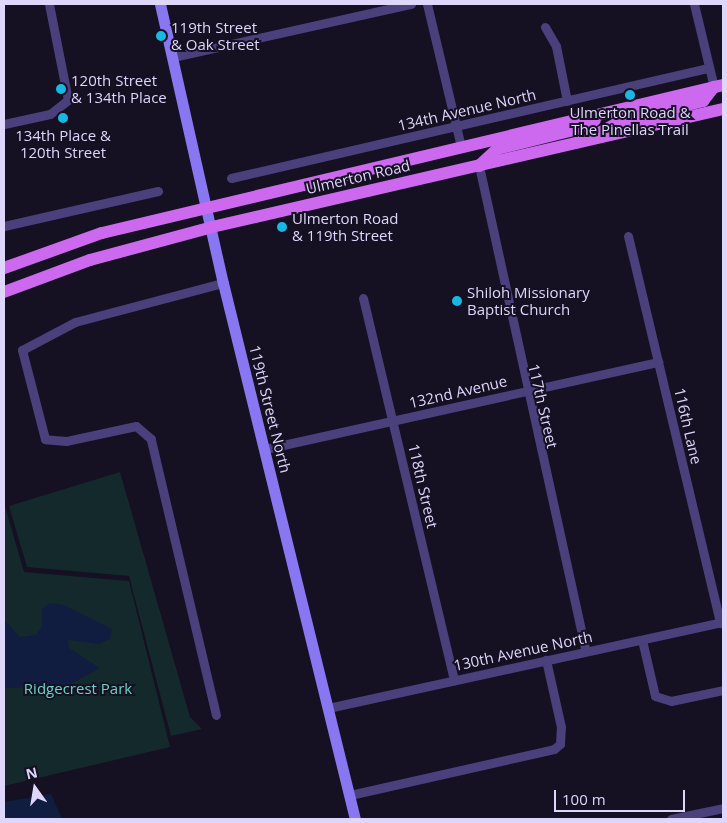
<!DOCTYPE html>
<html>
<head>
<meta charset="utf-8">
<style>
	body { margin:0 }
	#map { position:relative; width:727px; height:823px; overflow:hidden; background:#151022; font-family:"Open Sans",sans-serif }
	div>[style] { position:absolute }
	.green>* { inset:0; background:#14292b }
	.water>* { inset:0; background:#111d40 }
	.street>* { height:9px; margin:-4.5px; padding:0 4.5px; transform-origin:4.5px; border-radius:4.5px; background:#49407c }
	.secondary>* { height:11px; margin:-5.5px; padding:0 5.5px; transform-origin:5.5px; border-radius:5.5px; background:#8877f0 }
	.primary>* { height:12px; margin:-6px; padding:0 6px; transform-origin:6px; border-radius:6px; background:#cc69ef }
	.dots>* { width:14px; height:14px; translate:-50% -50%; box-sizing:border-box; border:2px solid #151022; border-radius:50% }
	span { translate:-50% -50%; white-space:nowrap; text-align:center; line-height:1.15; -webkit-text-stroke:4px #151022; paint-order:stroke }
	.poi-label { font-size:15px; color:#ded6fb }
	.left { translate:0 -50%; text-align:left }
	.street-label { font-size:15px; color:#ded6fb }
	.park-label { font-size:15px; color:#69d3c5 }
	.frame { position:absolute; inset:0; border:5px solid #ded6fb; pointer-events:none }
	.north { position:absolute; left:10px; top:763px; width:50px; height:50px; -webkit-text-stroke:4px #151022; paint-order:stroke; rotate:347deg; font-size:14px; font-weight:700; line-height:20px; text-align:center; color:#ded6fb }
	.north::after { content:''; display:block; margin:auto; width:18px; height:22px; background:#ded6fb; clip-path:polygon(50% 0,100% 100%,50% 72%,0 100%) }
	.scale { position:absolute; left:554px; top:790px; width:131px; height:22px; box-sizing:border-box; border:2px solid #ded6fb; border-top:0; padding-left:6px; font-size:15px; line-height:18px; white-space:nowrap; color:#ded6fb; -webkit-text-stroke:4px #151022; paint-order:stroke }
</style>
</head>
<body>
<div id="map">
	<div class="green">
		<i style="clip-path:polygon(120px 472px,190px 717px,202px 729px,171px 736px,129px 576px,27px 567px,9px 506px)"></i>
		<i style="clip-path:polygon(4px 503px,24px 572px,129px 581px,170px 747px,4px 786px)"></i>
	</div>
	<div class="water">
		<i style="clip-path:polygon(49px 603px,64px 605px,112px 629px,110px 639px,99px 644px,68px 640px,69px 648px,100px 668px,67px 686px,4px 688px,4px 620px,20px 637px,36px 635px,42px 626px,42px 609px)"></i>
		<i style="clip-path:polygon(51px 794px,62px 819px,4px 819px,4px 802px)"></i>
	</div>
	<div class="street">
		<i style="left:427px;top:4px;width:147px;rotate:76.6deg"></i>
		<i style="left:694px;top:4px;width:85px;rotate:76.5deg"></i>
		<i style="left:545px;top:27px;width:22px;rotate:60deg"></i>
		<i style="left:556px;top:46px;width:56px;rotate:78.7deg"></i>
		<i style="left:173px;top:57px;width:244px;rotate:-12.6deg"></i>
		<i style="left:4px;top:124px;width:47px;rotate:-12.3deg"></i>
		<i style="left:50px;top:114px;width:23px;rotate:-38deg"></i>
		<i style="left:68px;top:100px;width:98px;rotate:-101.2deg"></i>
		<i style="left:479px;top:166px;width:497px;rotate:77.6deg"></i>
		<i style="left:231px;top:178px;width:490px;rotate:-13deg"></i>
		<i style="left:4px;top:226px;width:158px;rotate:-12.8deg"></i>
		<i style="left:628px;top:236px;width:398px;rotate:76.6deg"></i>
		<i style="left:363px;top:298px;width:393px;rotate:76.6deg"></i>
		<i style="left:265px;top:449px;width:403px;rotate:-12.5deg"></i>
		<i style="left:642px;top:640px;width:57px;rotate:76.9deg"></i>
		<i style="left:655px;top:696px;width:17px;rotate:17deg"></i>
		<i style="left:671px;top:701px;width:53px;rotate:-11.9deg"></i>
		<i style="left:328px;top:708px;width:404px;rotate:-12.3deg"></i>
		<i style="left:216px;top:715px;width:284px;rotate:-103.3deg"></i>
		<i style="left:151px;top:439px;width:20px;rotate:-139deg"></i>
		<i style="left:136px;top:426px;width:72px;rotate:167.9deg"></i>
		<i style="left:66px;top:441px;width:21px;rotate:-175deg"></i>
		<i style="left:45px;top:439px;width:92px;rotate:-104.5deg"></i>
		<i style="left:22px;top:350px;width:60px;rotate:-27.8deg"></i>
		<i style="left:75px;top:322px;width:153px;rotate:-14.8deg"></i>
		<i style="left:350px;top:795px;width:209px;rotate:-12.7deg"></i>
		<i style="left:554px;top:749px;width:8px;rotate:-40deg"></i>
		<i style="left:560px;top:744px;width:17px;rotate:-87deg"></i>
		<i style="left:561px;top:727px;width:69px;rotate:-102.6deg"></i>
		<i style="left:671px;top:819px;width:53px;rotate:-11.9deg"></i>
	</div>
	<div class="secondary">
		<i style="left:160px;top:4px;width:286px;rotate:77.3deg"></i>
		<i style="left:223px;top:283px;width:552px;rotate:76.17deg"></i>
	</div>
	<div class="primary">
		<i style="left:592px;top:137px;width:31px;rotate:-29deg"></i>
		<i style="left:619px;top:122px;width:87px;rotate:-14deg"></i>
		<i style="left:703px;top:101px;width:18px;rotate:-52deg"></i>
		<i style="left:479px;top:166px;width:25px;rotate:-43deg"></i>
		<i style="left:497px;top:149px;width:79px;rotate:-13.9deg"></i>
		<i style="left:574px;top:130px;width:23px;rotate:-25deg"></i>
		<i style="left:4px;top:268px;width:104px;rotate:-19.7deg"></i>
		<i style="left:102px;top:233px;width:638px;rotate:-13.4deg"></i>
		<i style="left:4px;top:292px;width:92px;rotate:-20.4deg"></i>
		<i style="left:90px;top:260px;width:126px;rotate:-15.1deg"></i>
		<i style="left:212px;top:227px;width:524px;rotate:-13deg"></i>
	</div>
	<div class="dots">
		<i style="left:161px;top:36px;background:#18b8e4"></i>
		<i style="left:61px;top:89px;background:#18b8e4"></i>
		<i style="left:630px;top:95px;background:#18b8e4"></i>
		<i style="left:63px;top:118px;background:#18b8e4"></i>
		<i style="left:282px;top:227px;background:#18b8e4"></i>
		<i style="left:457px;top:301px;background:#18b8e4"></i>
	</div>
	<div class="poi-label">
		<span class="left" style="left:171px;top:36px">119th Street<br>&amp; Oak Street</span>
		<span class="left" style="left:71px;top:89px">120th Street<br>&amp; 134th Place</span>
		<span style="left:630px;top:121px">Ulmerton Road &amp;<br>The Pinellas Trail</span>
		<span style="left:63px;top:144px">134th Place &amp;<br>120th Street</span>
		<span class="left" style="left:292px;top:227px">Ulmerton Road<br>&amp; 119th Street</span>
		<span class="left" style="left:467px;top:301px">Shiloh Missionary<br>Baptist Church</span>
	</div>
	<div class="street-label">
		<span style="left:467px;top:110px;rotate:-13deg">134th Avenue North</span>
		<span style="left:358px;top:177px;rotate:-13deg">Ulmerton Road</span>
		<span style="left:458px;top:392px;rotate:-13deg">132nd Avenue</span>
		<span style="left:543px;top:406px;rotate:77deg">117th Street</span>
		<span style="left:270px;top:409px;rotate:76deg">119th Street North</span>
		<span style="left:688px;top:426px;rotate:77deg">116th Lane</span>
		<span style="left:423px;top:486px;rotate:77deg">118th Street</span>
		<span style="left:523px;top:651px;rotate:-12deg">130th Avenue North</span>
	</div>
	<div class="park-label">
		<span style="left:78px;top:689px">Ridgecrest Park</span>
	</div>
	<div class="frame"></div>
	<div class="north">N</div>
	<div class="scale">100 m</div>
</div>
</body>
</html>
